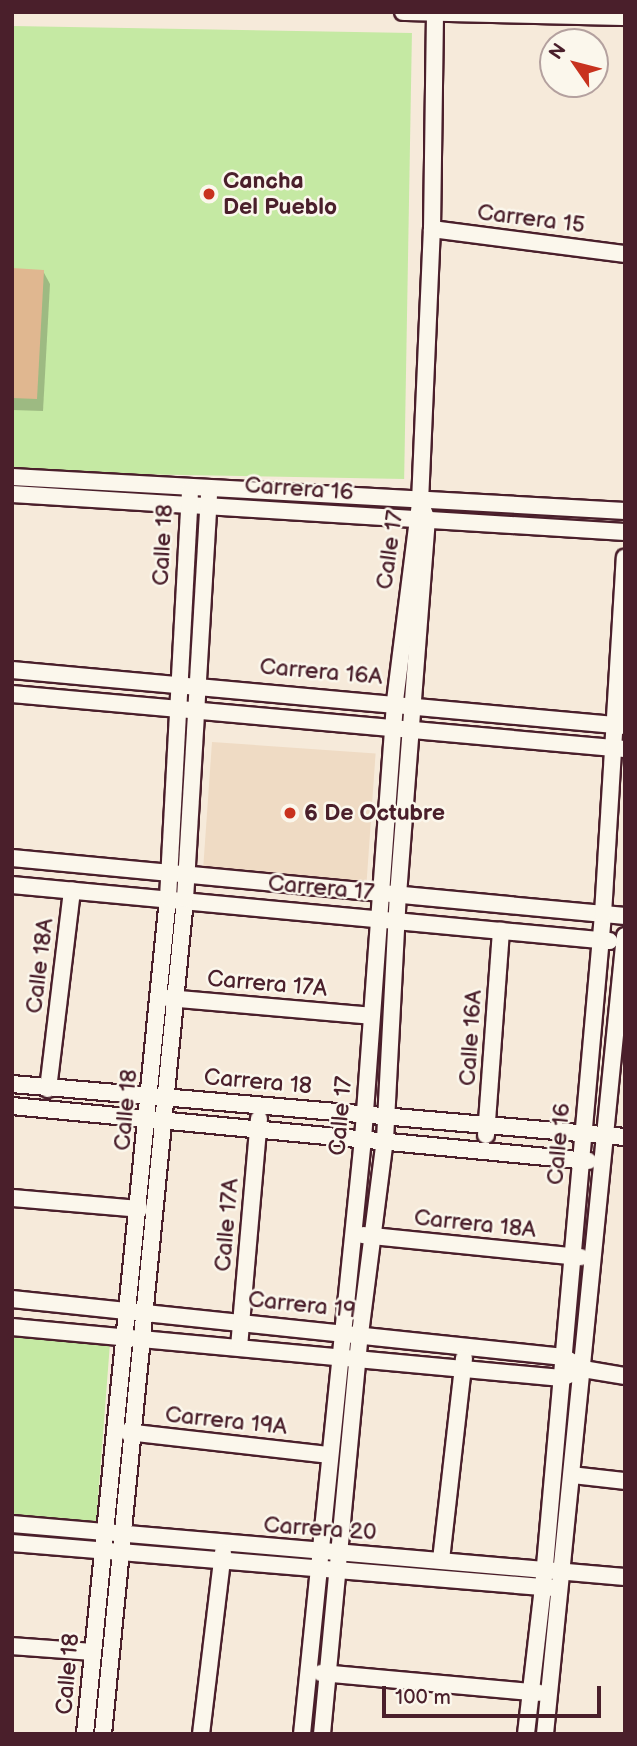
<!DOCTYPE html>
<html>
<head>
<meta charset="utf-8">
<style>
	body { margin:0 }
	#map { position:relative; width:637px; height:1746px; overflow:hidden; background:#f6eada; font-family:"Balsamiq Sans",sans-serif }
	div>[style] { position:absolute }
	.built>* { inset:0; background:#efdbc4; transform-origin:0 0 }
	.green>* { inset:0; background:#c5e9a3; transform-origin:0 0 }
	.shadow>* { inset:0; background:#0003 }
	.building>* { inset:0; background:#e0b790 }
	.roads { filter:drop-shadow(2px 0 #4a1f2b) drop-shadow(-2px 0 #4a1f2b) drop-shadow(0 2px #4a1f2b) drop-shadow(0 -2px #4a1f2b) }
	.minor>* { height:16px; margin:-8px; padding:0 8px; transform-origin:8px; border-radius:8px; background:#fbf7ec }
	.dots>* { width:19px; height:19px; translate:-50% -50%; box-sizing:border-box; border:4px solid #fbf7ec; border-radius:50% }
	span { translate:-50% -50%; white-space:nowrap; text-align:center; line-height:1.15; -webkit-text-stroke:5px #fbf7ec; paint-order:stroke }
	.poi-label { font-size:23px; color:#4a1f2b; font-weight:700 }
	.left { translate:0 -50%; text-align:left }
	.street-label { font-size:23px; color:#4a1f2b }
	.frame { position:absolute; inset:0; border:14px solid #4a1f2b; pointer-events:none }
	.north { position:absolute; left:539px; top:28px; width:70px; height:70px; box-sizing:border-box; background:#fbf7ec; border:2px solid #b4a19f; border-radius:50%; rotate:305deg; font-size:19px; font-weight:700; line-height:28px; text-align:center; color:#4a1f2b }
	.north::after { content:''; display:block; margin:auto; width:24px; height:32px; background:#c8321e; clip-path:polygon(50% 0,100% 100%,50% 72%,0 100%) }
	.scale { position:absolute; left:382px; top:1686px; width:219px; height:32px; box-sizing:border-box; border:4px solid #4a1f2b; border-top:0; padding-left:9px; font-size:21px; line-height:24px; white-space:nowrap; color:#4a1f2b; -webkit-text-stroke:5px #fbf7ec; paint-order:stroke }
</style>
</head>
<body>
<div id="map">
	<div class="built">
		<i style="left:212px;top:742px;width:164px;height:131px;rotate:4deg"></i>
	</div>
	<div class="green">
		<i style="left:12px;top:26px;width:400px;height:446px;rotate:1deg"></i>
		<i style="clip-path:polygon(12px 1336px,110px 1343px,96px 1525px,12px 1519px)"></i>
	</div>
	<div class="shadow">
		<i style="clip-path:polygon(12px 270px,43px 271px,50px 284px,43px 411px,12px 410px)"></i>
	</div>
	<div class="building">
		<i style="clip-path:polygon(12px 268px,44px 270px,37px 399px,12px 398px)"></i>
	</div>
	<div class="roads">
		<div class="minor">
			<i style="left:403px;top:12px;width:222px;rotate:1.3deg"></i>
			<i style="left:432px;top:229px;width:195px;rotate:7.4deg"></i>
			<i style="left:12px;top:477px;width:614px;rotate:3.17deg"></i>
			<i style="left:12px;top:494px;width:614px;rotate:3.55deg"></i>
			<i style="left:12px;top:670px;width:616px;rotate:5.22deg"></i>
			<i style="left:12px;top:694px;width:615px;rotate:5.13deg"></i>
			<i style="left:12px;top:858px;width:616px;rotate:5.41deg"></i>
			<i style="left:12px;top:885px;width:600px;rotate:5.36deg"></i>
			<i style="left:167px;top:998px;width:205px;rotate:5deg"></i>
			<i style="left:12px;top:1084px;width:615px;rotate:4.94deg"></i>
			<i style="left:48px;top:1089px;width:200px;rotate:-83.1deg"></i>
			<i style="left:12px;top:1106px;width:579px;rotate:5.45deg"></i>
			<i style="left:486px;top:1135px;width:205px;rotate:-85.8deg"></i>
			<i style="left:12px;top:1198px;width:128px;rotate:4.9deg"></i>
			<i style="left:363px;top:1235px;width:219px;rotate:5.8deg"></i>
			<i style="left:12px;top:1299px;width:555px;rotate:6deg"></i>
			<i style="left:564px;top:1357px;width:22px;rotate:32deg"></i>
			<i style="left:583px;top:1369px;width:43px;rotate:9.5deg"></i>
			<i style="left:12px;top:1327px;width:552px;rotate:5.3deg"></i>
			<i style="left:562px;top:1378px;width:10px;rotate:-24deg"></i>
			<i style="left:239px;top:1347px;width:229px;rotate:-85deg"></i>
			<i style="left:127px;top:1432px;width:203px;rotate:6.5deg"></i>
			<i style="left:572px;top:1475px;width:53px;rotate:6.5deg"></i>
			<i style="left:12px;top:1524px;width:615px;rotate:4.94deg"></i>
			<i style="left:12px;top:1543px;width:544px;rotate:4.75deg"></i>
			<i style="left:441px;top:1560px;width:203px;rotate:-83.5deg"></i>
			<i style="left:12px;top:1646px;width:80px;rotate:4.3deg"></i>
			<i style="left:321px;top:1673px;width:219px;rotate:5.2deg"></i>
			<i style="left:85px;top:1734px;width:840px;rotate:-84.33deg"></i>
			<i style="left:168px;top:898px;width:410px;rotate:-86.9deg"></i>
			<i style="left:103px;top:1734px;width:839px;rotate:-84.39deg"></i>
			<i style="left:185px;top:899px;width:410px;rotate:-86.6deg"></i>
			<i style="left:201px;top:1734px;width:183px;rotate:-83.1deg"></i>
			<i style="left:302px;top:1734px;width:598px;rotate:-84.15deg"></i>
			<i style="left:363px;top:1139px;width:439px;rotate:-85.8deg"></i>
			<i style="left:395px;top:701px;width:201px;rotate:-82.8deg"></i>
			<i style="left:420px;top:502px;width:273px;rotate:-87.5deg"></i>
			<i style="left:432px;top:229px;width:217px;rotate:-89.2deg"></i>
			<i style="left:322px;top:1734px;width:402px;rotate:-84.6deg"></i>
			<i style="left:360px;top:1334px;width:196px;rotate:-82.7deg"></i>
			<i style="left:385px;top:1140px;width:245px;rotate:-87deg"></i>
			<i style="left:398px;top:895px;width:376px;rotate:-85.6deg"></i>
			<i style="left:427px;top:520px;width:19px;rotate:-111deg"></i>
			<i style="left:526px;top:1734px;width:147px;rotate:-83.4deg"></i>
			<i style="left:543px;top:1588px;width:677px;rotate:-84.91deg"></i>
			<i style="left:603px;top:914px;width:357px;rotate:-86.5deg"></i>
			<i style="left:545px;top:1734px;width:802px;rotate:-84.28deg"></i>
		</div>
	</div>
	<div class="dots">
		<i style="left:209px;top:194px;background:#c8321e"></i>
		<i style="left:290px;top:813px;background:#c8321e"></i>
	</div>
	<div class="poi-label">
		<span class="left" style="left:223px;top:194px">Cancha<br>Del Pueblo</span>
		<span class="left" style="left:304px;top:813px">6 De Octubre</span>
	</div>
	<div class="street-label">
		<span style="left:531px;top:219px;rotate:7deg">Carrera 15</span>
		<span style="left:299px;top:489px;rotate:4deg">Carrera 16</span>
		<span style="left:163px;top:545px;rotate:-87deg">Calle 18</span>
		<span style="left:390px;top:550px;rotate:-82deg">Calle 17</span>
		<span style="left:321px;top:672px;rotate:5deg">Carrera 16A</span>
		<span style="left:321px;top:888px;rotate:5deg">Carrera 17</span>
		<span style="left:40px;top:966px;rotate:-83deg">Calle 18A</span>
		<span style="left:267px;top:984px;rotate:5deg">Carrera 17A</span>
		<span style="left:471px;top:1038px;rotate:-86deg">Calle 16A</span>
		<span style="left:258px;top:1082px;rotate:5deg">Carrera 18</span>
		<span style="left:126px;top:1110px;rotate:-85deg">Calle 18</span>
		<span style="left:341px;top:1116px;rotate:-85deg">Calle 17</span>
		<span style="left:559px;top:1144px;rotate:-85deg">Calle 16</span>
		<span style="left:475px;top:1224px;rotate:6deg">Carrera 18A</span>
		<span style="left:227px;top:1225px;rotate:-85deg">Calle 17A</span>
		<span style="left:302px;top:1305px;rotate:6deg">Carrera 19</span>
		<span style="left:226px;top:1421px;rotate:6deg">Carrera 19A</span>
		<span style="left:320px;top:1529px;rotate:4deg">Carrera 20</span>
		<span style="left:68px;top:1674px;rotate:-85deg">Calle 18</span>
	</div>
	<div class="frame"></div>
	<div class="north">N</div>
	<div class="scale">100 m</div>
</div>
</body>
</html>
